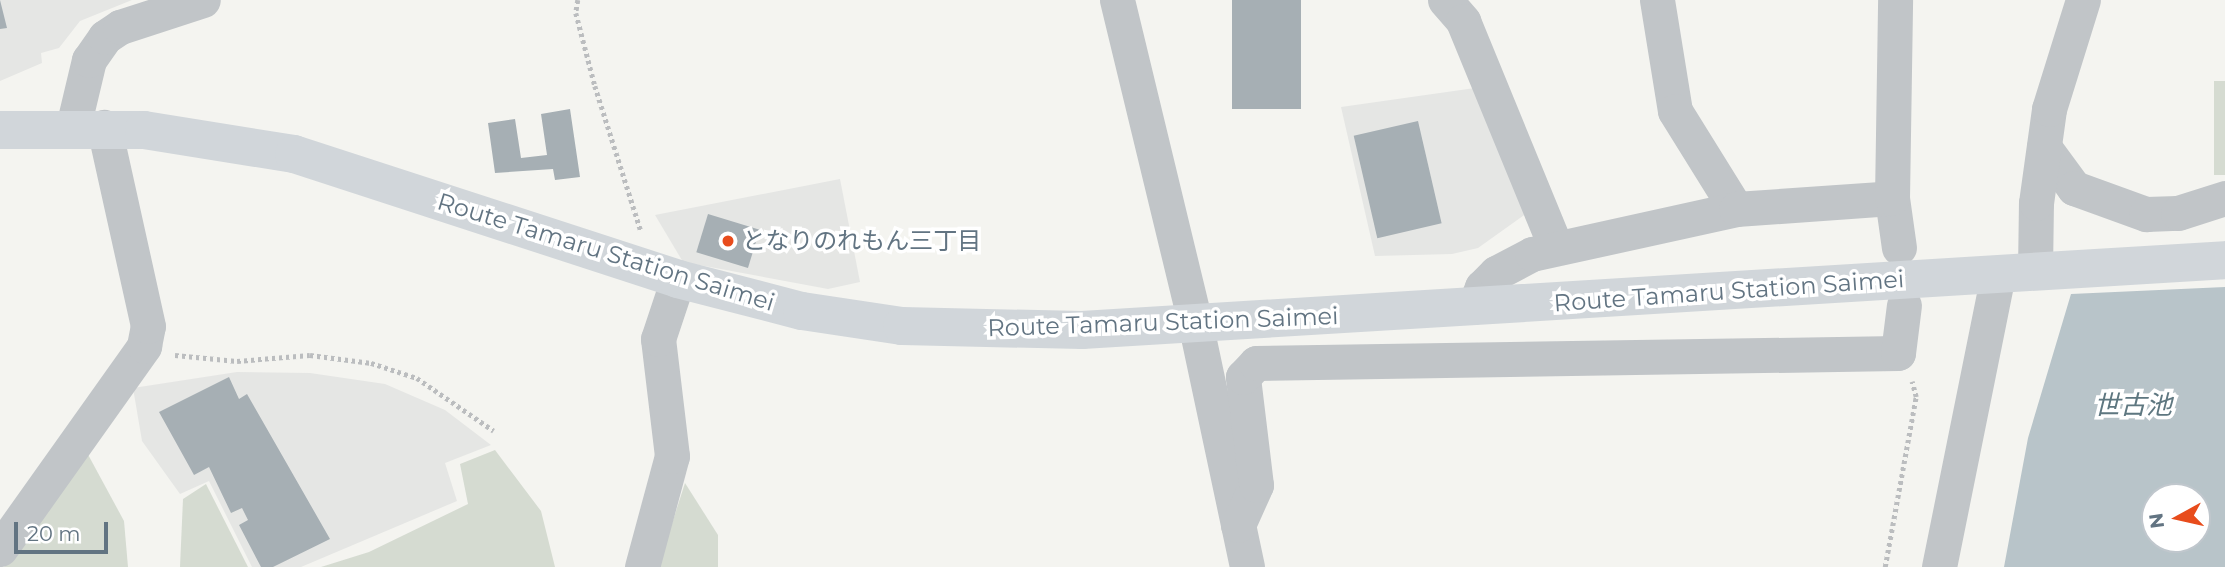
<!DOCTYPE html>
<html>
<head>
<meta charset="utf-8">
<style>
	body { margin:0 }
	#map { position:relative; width:2225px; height:567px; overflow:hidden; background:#f4f4f0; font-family:Montserrat,"Noto Sans JP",sans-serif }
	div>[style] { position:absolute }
	.built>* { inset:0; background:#e5e6e4 }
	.green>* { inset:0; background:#d5dbd1; transform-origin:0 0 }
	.water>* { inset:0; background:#b8c4c9 }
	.building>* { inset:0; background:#a6afb4; transform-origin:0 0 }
	.path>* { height:4.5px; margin-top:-2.25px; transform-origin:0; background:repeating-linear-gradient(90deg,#bbbdbf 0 3.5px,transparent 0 7px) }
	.minor>* { height:35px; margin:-17.5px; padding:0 17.5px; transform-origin:17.5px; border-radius:17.5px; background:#c1c5c8 }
	.major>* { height:38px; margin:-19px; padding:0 19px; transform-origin:19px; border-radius:19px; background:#d1d6da }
	.dots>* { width:19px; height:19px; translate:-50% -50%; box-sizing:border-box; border:4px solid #fff; border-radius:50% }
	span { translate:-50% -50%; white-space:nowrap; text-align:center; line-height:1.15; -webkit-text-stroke:7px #fff; paint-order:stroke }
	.poi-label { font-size:24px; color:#627482 }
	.left { translate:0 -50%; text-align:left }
	.street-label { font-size:24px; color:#627482 }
	.water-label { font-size:26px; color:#5e7780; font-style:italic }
	.north { position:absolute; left:2141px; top:483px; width:70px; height:70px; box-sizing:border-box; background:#fff; border:2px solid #c0c7cd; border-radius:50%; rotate:262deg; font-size:19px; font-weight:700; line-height:28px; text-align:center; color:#627482 }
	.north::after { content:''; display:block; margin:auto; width:24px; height:32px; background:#e84c1c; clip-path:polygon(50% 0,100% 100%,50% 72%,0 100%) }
	.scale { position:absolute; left:14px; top:522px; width:94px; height:32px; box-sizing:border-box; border:4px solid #627482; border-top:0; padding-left:9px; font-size:21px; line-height:24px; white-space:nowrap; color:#627482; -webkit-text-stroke:5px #fff; paint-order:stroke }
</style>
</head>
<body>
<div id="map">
	<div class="built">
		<i style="clip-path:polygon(0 0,132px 0,80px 21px,59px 48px,41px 53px,42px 63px,0 81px)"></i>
		<i style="clip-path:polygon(1475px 88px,1534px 208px,1478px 248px,1452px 254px,1375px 256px,1341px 107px)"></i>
		<i style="clip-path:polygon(840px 179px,860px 282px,828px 289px,683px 262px,655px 215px)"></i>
		<i style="clip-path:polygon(237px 372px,310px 373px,385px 384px,445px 410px,491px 445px,445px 463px,457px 501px,301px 567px,252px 567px,209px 481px,180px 494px,142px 441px,133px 388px)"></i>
	</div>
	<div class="green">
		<i style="left:2225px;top:81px;width:94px;height:11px;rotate:90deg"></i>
		<i style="clip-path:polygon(85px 449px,124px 521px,128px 567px,4px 567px)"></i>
		<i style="clip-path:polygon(495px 450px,541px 511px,555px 567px,321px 567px,369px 552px,468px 504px,460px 464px)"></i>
		<i style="clip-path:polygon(685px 483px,718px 535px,718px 567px,658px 567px)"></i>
		<i style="clip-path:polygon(206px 484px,248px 567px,180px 567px,183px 499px)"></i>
	</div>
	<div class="water">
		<i style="clip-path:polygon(evenodd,2225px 287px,2225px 567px,2004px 567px,2028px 438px,2071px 294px,2225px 287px,2155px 497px,2197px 497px,2197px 539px,2155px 539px,2155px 497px)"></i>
	</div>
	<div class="building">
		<i style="clip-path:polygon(0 0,7px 28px,0 29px)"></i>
		<i style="left:1232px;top:0;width:69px;height:109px"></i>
		<i style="clip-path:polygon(570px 109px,580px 177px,555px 180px,553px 169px,495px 173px,488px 123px,515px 119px,521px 158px,547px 155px,541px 114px)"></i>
		<i style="left:1418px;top:121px;width:105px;height:66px;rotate:77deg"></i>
		<i style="left:708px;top:214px;width:54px;height:40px;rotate:17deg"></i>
		<i style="clip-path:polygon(229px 377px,239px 399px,247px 394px,330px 539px,273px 567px,261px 567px,239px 525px,248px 520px,242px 508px,231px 513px,209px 467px,194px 475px,159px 412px)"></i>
	</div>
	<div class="path">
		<i style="left:578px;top:0;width:13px;rotate:99deg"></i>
		<i style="left:576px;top:13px;width:75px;rotate:75.4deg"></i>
		<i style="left:595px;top:86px;width:152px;rotate:72.4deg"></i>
		<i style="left:175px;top:355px;width:62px;rotate:5.5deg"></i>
		<i style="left:237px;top:361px;width:73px;rotate:-4.7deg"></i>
		<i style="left:310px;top:355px;width:62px;rotate:7.5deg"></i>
		<i style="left:371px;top:363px;width:48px;rotate:18.1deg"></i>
		<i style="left:417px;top:378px;width:93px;rotate:34.5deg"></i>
		<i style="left:1885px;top:567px;width:173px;rotate:-79.7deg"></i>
		<i style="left:1916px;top:397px;width:16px;rotate:-105deg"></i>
	</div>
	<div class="minor">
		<i style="left:1117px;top:0;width:331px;rotate:76.4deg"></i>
		<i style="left:1195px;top:322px;width:250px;rotate:78deg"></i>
		<i style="left:1445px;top:0;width:28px;rotate:49deg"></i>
		<i style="left:1463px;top:21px;width:245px;rotate:67.7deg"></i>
		<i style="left:1657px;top:0;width:112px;rotate:80.8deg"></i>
		<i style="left:1675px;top:111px;width:115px;rotate:58.1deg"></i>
		<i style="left:73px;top:127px;width:69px;rotate:-76.6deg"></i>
		<i style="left:89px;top:60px;width:28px;rotate:-55deg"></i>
		<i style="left:105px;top:37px;width:18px;rotate:-34deg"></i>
		<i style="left:120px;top:27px;width:87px;rotate:-18deg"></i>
		<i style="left:2044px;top:147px;width:51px;rotate:53.8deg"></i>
		<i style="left:2074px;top:188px;width:77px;rotate:19.9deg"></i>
		<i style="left:2146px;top:214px;width:32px;rotate:-2deg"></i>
		<i style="left:2178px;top:213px;width:49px;rotate:-17.7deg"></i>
		<i style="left:1892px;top:198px;width:50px;rotate:82deg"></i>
		<i style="left:2035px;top:272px;width:69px;rotate:-89.2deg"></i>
		<i style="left:2036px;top:203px;width:95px;rotate:-82.1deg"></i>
		<i style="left:2049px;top:109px;width:114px;rotate:-72.7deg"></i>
		<i style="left:1474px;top:307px;width:22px;rotate:-68deg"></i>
		<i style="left:1482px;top:287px;width:20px;rotate:-45deg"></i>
		<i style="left:1496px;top:273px;width:41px;rotate:-27.8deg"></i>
		<i style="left:1532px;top:254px;width:209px;rotate:-12.4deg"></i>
		<i style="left:1736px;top:209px;width:156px;rotate:-4deg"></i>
		<i style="left:1892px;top:198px;width:198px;rotate:-89.1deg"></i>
		<i style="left:1238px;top:525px;width:44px;rotate:-65.8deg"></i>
		<i style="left:1256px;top:485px;width:109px;rotate:-96.9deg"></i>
		<i style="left:1243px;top:377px;width:19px;rotate:-47deg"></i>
		<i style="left:1256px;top:363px;width:642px;rotate:-0.89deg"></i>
		<i style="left:1898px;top:353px;width:48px;rotate:-82.9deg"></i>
		<i style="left:0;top:549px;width:249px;rotate:-54.6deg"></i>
		<i style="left:144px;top:346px;width:20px;rotate:-79deg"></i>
		<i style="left:148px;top:326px;width:204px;rotate:-102.5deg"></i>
		<i style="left:642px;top:567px;width:115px;rotate:-74.9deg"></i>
		<i style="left:672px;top:456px;width:118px;rotate:-96.8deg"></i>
		<i style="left:658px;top:339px;width:63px;rotate:-71.6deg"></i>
		<i style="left:1939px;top:567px;width:299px;rotate:-78.6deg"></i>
	</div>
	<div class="major">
		<i style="left:0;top:130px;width:144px"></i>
		<i style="left:144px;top:130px;width:152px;rotate:9.1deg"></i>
		<i style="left:294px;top:154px;width:404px;rotate:18deg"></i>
		<i style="left:678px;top:279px;width:128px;rotate:14.5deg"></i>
		<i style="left:802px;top:311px;width:101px;rotate:8.5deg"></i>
		<i style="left:902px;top:326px;width:180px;rotate:1.3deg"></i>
		<i style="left:1082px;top:330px;width:1145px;rotate:-3.5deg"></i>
	</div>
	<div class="dots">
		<i style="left:728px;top:241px;background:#e84c1c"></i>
	</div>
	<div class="poi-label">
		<span class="left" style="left:742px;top:241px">となりのれもん三丁目</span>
	</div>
	<div class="street-label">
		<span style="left:606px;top:252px;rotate:17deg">Route Tamaru Station Saimei</span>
		<span style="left:1729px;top:291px;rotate:-4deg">Route Tamaru Station Saimei</span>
		<span style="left:1163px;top:322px;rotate:-2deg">Route Tamaru Station Saimei</span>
	</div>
	<div class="water-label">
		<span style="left:2133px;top:406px">世古池</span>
	</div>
	<div class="north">N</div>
	<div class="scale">20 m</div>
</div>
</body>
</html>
